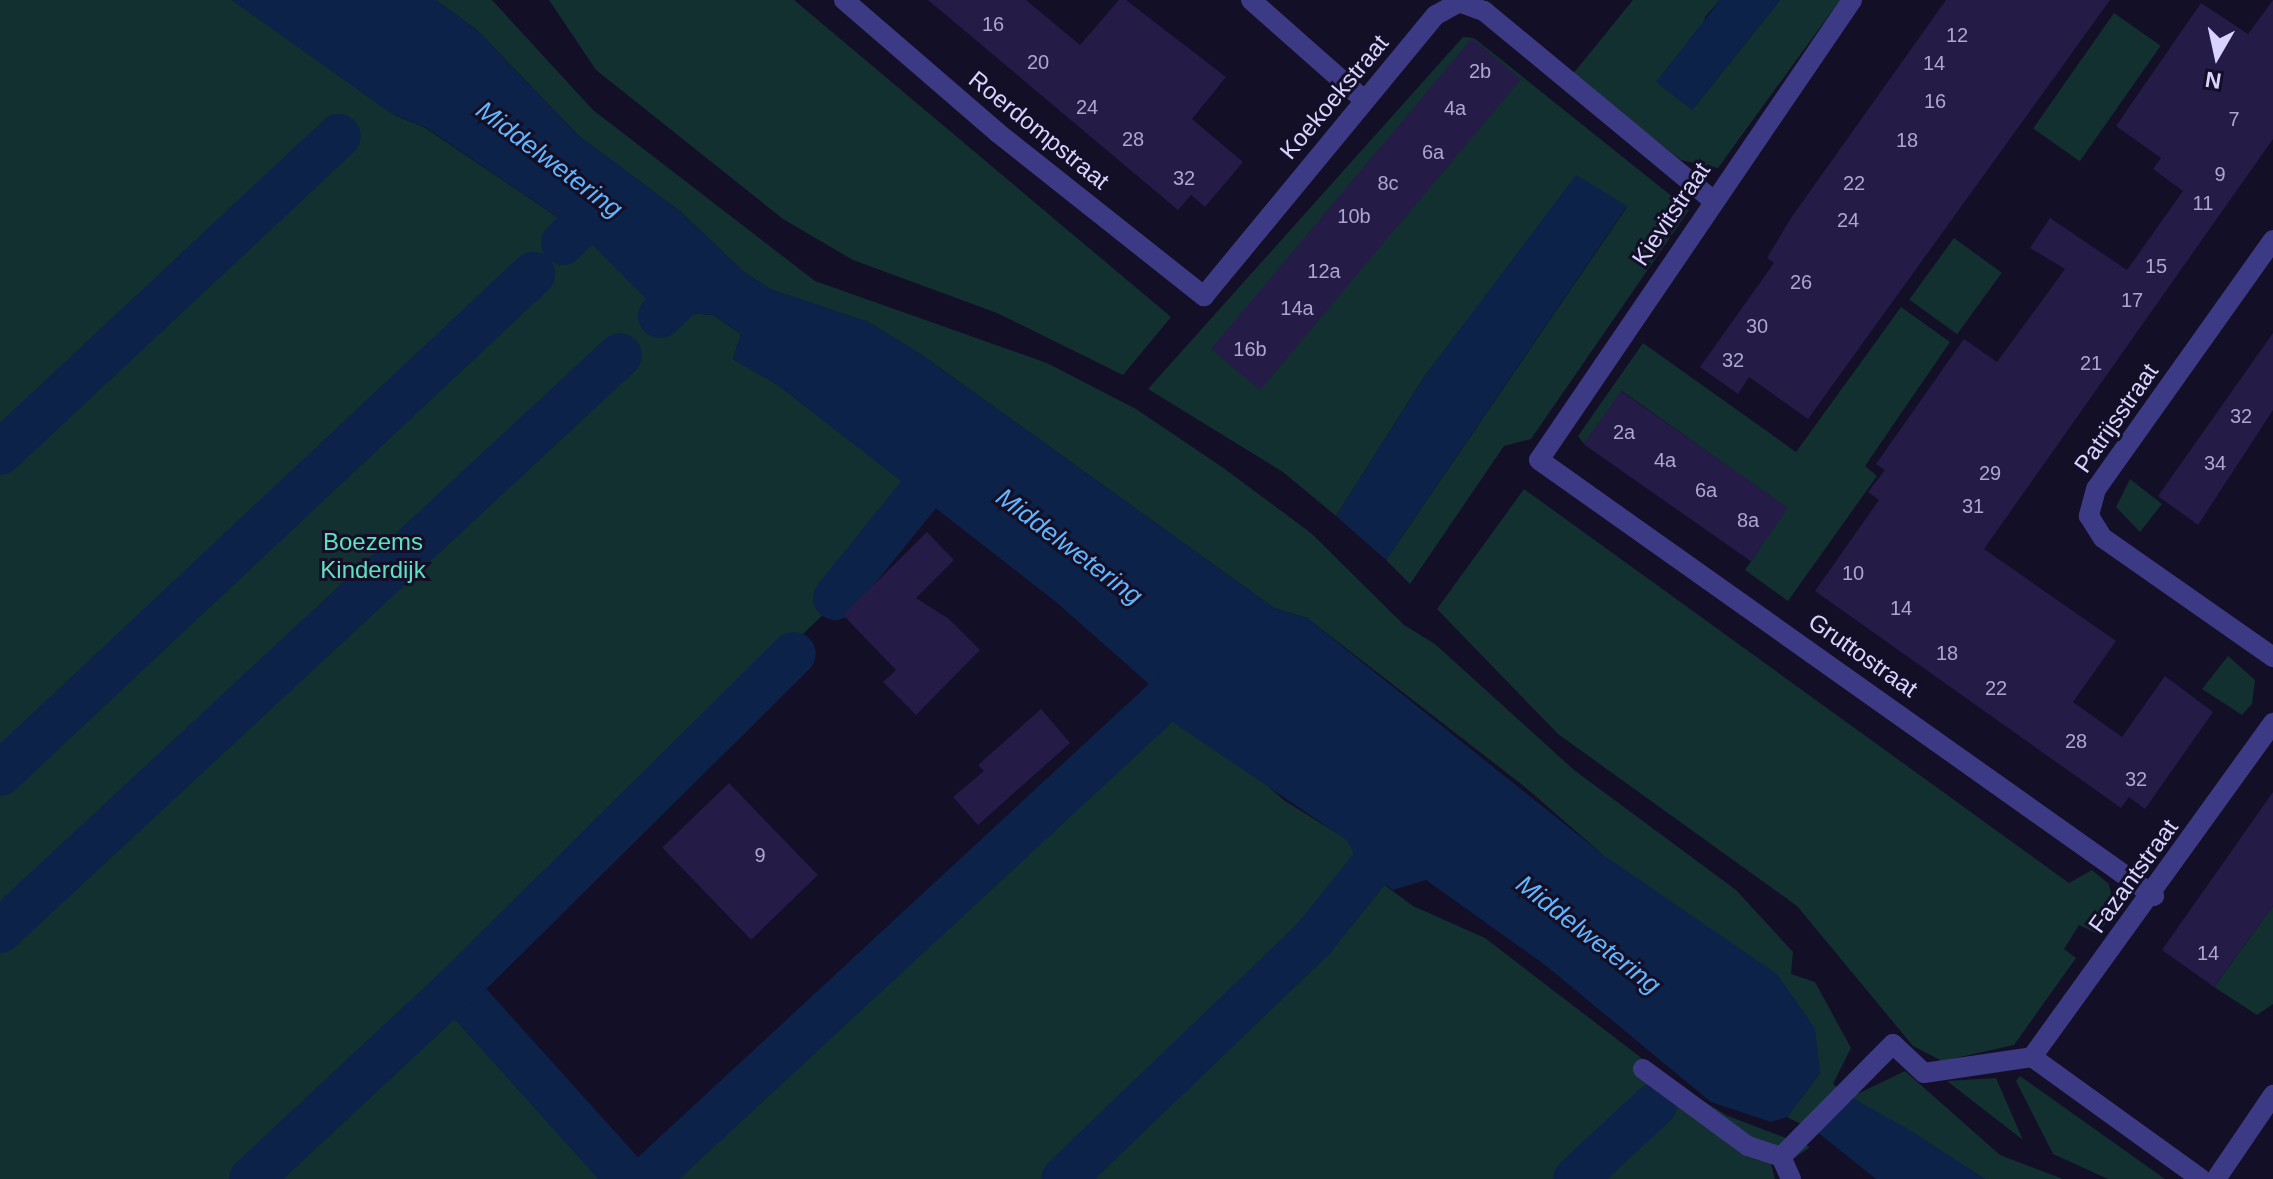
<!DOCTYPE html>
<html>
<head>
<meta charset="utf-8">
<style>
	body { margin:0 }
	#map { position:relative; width:2273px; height:1179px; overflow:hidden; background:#130f26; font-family:Helvetica,sans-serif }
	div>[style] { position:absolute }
	.green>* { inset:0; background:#12302f; transform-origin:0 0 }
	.water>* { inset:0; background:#0c2248 }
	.canal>* { height:44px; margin:-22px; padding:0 22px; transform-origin:22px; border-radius:22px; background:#0c2248 }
	.building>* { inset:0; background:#241b47; transform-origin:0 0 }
	.lane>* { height:20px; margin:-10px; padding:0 10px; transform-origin:10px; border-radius:10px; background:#3d3a85 }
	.street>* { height:20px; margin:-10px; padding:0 10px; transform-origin:10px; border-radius:10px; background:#3d3a85 }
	span { translate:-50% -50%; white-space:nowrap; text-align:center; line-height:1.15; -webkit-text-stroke:6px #130f26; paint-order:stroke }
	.number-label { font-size:20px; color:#aca6d1 }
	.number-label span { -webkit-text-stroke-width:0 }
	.street-label { font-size:24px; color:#d9d4ff }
	.park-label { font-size:24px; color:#5fe0c0 }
	.water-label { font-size:26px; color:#62b6ff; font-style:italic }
	.north { position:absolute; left:2177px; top:16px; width:80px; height:80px; -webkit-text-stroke:6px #130f26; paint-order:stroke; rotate:189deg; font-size:22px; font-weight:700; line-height:32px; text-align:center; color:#d9d4ff }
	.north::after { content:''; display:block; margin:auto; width:28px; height:36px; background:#d9d4ff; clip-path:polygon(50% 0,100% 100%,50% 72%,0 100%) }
</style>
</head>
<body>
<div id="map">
	<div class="green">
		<i style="clip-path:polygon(0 0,232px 0,394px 115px,424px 127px,581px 233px,625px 277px,673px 312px,713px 315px,741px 334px,733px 359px,778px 385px,935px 507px,777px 659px,790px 682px,457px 989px,619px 1179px,0 1179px)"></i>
		<i style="clip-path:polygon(436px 0,492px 0,593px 110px,815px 281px,1047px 363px,1136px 409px,1222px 467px,1311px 533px,1404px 625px,1435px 644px,1574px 770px,1736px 890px,1793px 952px,1791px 974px,1815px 982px,1851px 1048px,1833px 1084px,1851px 1097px,1905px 1071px,2000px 1155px,2063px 1179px,1985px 1179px,1882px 1118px,1817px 1132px,1787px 1117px,1820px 1073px,1602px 854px,1525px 787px,1307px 618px,1274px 608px,922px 355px,868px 322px,770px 289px,744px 272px,681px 212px,579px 136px,477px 30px)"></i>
		<i style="clip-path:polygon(549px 0,794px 0,1171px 317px,1123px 375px,997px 313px,853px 260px,783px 219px,596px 70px)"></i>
		<i style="clip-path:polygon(1633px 0,1720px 0,1705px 17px,1692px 110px,1780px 0,1840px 0,1718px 168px,1681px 160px,1572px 75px)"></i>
		<i style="left:2114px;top:13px;width:57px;height:141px;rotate:35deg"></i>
		<i style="clip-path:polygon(1463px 37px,1474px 38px,1689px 210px,1531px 439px,1504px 446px,1410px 584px,1386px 560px,1627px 207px,1426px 374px,1336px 516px,1283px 472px,1148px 389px)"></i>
		<i style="left:1954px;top:238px;width:59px;height:76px;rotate:36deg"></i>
		<i style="clip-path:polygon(1901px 307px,1950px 342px,1865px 466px,1877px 476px,1788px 601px,1745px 570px,1787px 508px,1622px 391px,1584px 444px,1578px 436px,1643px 343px,1796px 452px)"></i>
		<i style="clip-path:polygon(2130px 479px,2162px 504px,2140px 532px,2116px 507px)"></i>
		<i style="clip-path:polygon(1524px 489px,2069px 883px,2092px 870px,2109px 884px,2114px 911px,2098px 934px,2079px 925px,2064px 949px,2076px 958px,2014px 1045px,1942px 1061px,1913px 1046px,1797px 906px,1558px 734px,1437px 609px)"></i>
		<i style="clip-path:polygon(2228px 656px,2255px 680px,2252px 704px,2242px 715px,2202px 689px)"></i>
		<i style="clip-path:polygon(1174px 706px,1285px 801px,1348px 840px,1360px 867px,1413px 906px,1485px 938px,1678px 1086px,1728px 1116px,1810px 1147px,1783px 1166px,1771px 1164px,1775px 1179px,660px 1179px)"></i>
		<i style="clip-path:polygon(2273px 906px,2273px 1004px,2257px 1015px,2214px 987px)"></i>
		<i style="clip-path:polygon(2020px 1076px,2165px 1179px,2108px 1179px,2053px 1154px,2016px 1081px)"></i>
		<i style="clip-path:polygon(1996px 1078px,2023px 1140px,1947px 1081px)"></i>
	</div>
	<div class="water">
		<i style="clip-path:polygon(232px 0,436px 0,477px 30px,579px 136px,681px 212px,744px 272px,770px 289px,868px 322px,922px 355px,1274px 608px,1307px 618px,1602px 854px,1777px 974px,1815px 1028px,1820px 1073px,1787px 1117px,1771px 1122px,1711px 1102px,1545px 965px,1426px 880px,1393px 890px,1360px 867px,1347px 840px,1174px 723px,1174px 706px,1056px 602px,778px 385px,733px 359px,741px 334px,713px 315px,673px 312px,646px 299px,581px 233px,425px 127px,392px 114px)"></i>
		<i style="clip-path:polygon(1720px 0,1780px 0,1692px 110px,1656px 82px)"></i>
		<i style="clip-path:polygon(1576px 175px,1627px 206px,1386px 560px,1336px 516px,1426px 374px)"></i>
		<i style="clip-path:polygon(1851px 1097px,1913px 1132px,1985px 1179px,1876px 1179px,1817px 1132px)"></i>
	</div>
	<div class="canal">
		<i style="left:563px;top:243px;width:59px;rotate:-45.7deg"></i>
		<i style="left:660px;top:316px;width:59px;rotate:-43.6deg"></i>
		<i style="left:0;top:453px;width:464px;rotate:-43.1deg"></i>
		<i style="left:835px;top:598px;width:181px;rotate:-51deg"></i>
		<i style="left:0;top:774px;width:731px;rotate:-43.17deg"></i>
		<i style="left:0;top:931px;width:846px;rotate:-42.89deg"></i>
		<i style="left:456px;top:988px;width:257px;rotate:48deg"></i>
		<i style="left:251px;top:1179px;width:280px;rotate:-43deg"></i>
		<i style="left:456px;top:988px;width:475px;rotate:-44.7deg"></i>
		<i style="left:647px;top:1179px;width:724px;rotate:-42.82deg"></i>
		<i style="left:1178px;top:687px;width:41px;rotate:-52.9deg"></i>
		<i style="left:1063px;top:1179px;width:348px;rotate:-43.8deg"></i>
		<i style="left:1314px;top:938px;width:145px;rotate:-51.2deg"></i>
		<i style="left:1575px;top:1179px;width:109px;rotate:-42.8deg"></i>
	</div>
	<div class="building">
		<i style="clip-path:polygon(928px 0,1026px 0,1080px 45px,1119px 0,1126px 0,1226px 77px,1192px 119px,1243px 162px,1205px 207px,1191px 195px,1178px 210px)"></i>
		<i style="clip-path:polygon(1946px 0,2110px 0,1808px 419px,1749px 377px,1738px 394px,1700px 367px,1774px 263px,1767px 258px,1791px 218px)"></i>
		<i style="clip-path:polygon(2273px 0,2273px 139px,1984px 549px,2116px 641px,2073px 702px,2122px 737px,2165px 676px,2213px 712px,2145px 809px,2129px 797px,2121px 808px,1815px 591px,1879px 500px,1868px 492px,1885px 470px,1876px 464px,1964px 339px,1997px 362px,2065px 269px,2030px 248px,2050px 218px,2127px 270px,2183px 191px,2153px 169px,2161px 158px,2116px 126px,2201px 3px,2248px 34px)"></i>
		<i style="left:1472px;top:38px;width:64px;height:406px;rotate:40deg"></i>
		<i style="clip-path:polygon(2273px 333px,2273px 410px,2198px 525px,2158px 496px)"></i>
		<i style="left:1621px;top:391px;width:204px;height:65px;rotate:35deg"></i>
		<i style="clip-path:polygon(927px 532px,954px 560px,916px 598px,949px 619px,980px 650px,916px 715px,883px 682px,896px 670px,843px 615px)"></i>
		<i style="clip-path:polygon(1041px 709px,1070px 743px,978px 825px,953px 797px,984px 771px,978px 765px)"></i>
		<i style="left:729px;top:783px;width:128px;height:93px;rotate:46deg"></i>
		<i style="clip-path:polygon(2273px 792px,2273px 906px,2214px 987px,2162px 950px)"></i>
	</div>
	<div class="lane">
		<i style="left:1643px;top:1069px;width:130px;rotate:36.3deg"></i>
		<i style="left:1748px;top:1146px;width:35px;rotate:18deg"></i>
		<i style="left:1791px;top:1179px;width:24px;rotate:-114deg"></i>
		<i style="left:1781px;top:1157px;width:159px;rotate:-45.3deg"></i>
		<i style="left:1893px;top:1044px;width:42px;rotate:43.1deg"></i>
		<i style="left:1924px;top:1073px;width:109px;rotate:-8.4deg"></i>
		<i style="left:2032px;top:1057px;width:208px;rotate:35.8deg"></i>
		<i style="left:2216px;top:1179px;width:102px;rotate:-55.8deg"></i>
	</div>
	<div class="street">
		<i style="left:844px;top:0;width:203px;rotate:40.8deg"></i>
		<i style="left:998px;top:133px;width:263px;rotate:38.4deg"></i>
		<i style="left:1204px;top:296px;width:364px;rotate:-50.5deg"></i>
		<i style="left:1436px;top:15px;width:26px;rotate:-29deg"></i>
		<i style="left:1459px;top:2px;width:27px;rotate:20deg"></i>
		<i style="left:1484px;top:11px;width:295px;rotate:39.6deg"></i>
		<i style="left:1251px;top:0;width:151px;rotate:41.5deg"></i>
		<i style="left:1852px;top:0;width:556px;rotate:124.23deg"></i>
		<i style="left:1539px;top:460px;width:754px;rotate:35.33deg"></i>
		<i style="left:2273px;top:240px;width:305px;rotate:125.4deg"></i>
		<i style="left:2096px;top:489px;width:28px;rotate:105deg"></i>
		<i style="left:2089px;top:516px;width:26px;rotate:58deg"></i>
		<i style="left:2103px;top:538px;width:208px;rotate:35deg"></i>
		<i style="left:2032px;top:1057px;width:412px;rotate:-54.2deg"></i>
	</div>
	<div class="number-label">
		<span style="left:993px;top:24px">16</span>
		<span style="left:1957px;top:35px">12</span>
		<span style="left:1038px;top:62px">20</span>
		<span style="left:1934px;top:63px">14</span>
		<span style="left:1480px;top:71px">2b</span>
		<span style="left:1935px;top:101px">16</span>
		<span style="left:1087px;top:107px">24</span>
		<span style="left:1455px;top:108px">4a</span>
		<span style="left:2234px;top:119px">7</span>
		<span style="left:1133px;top:139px">28</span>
		<span style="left:1907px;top:140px">18</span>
		<span style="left:1433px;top:152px">6a</span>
		<span style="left:2220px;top:174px">9</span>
		<span style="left:1184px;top:178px">32</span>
		<span style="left:1388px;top:183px">8c</span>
		<span style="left:1854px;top:183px">22</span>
		<span style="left:2203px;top:203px">11</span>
		<span style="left:1354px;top:216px">10b</span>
		<span style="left:1848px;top:220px">24</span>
		<span style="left:2156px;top:266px">15</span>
		<span style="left:1324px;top:271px">12a</span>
		<span style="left:1801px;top:282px">26</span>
		<span style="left:2132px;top:300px">17</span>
		<span style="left:1297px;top:308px">14a</span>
		<span style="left:1757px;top:326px">30</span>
		<span style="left:1250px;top:349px">16b</span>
		<span style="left:1733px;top:360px">32</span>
		<span style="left:2091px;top:363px">21</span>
		<span style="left:2241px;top:416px">32</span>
		<span style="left:1624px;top:432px">2a</span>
		<span style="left:1665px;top:460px">4a</span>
		<span style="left:2215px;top:463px">34</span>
		<span style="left:1990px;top:473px">29</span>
		<span style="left:1706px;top:490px">6a</span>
		<span style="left:1973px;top:506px">31</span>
		<span style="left:1748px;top:520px">8a</span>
		<span style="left:1853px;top:573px">10</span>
		<span style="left:1901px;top:608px">14</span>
		<span style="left:1947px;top:653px">18</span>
		<span style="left:1996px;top:688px">22</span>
		<span style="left:2076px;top:741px">28</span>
		<span style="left:2136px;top:779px">32</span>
		<span style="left:760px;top:855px">9</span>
		<span style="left:2208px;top:953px">14</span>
	</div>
	<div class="street-label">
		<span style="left:1334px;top:97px;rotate:-50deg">Koekoekstraat</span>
		<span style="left:1039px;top:130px;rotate:39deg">Roerdompstraat</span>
		<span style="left:1671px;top:214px;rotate:-56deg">Kievitstraat</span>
		<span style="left:2116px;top:418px;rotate:-55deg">Patrijsstraat</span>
		<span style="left:1863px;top:655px;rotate:35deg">Gruttostraat</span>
		<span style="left:2133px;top:876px;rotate:-54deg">Fazantstraat</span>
	</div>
	<div class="park-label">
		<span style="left:373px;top:556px">Boezems<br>Kinderdijk</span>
	</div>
	<div class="water-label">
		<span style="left:549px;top:160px;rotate:37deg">Middelwetering</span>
		<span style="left:1069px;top:547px;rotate:37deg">Middelwetering</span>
		<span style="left:1588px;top:935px;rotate:38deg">Middelwetering</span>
	</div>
	<div class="north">N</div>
</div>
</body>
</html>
